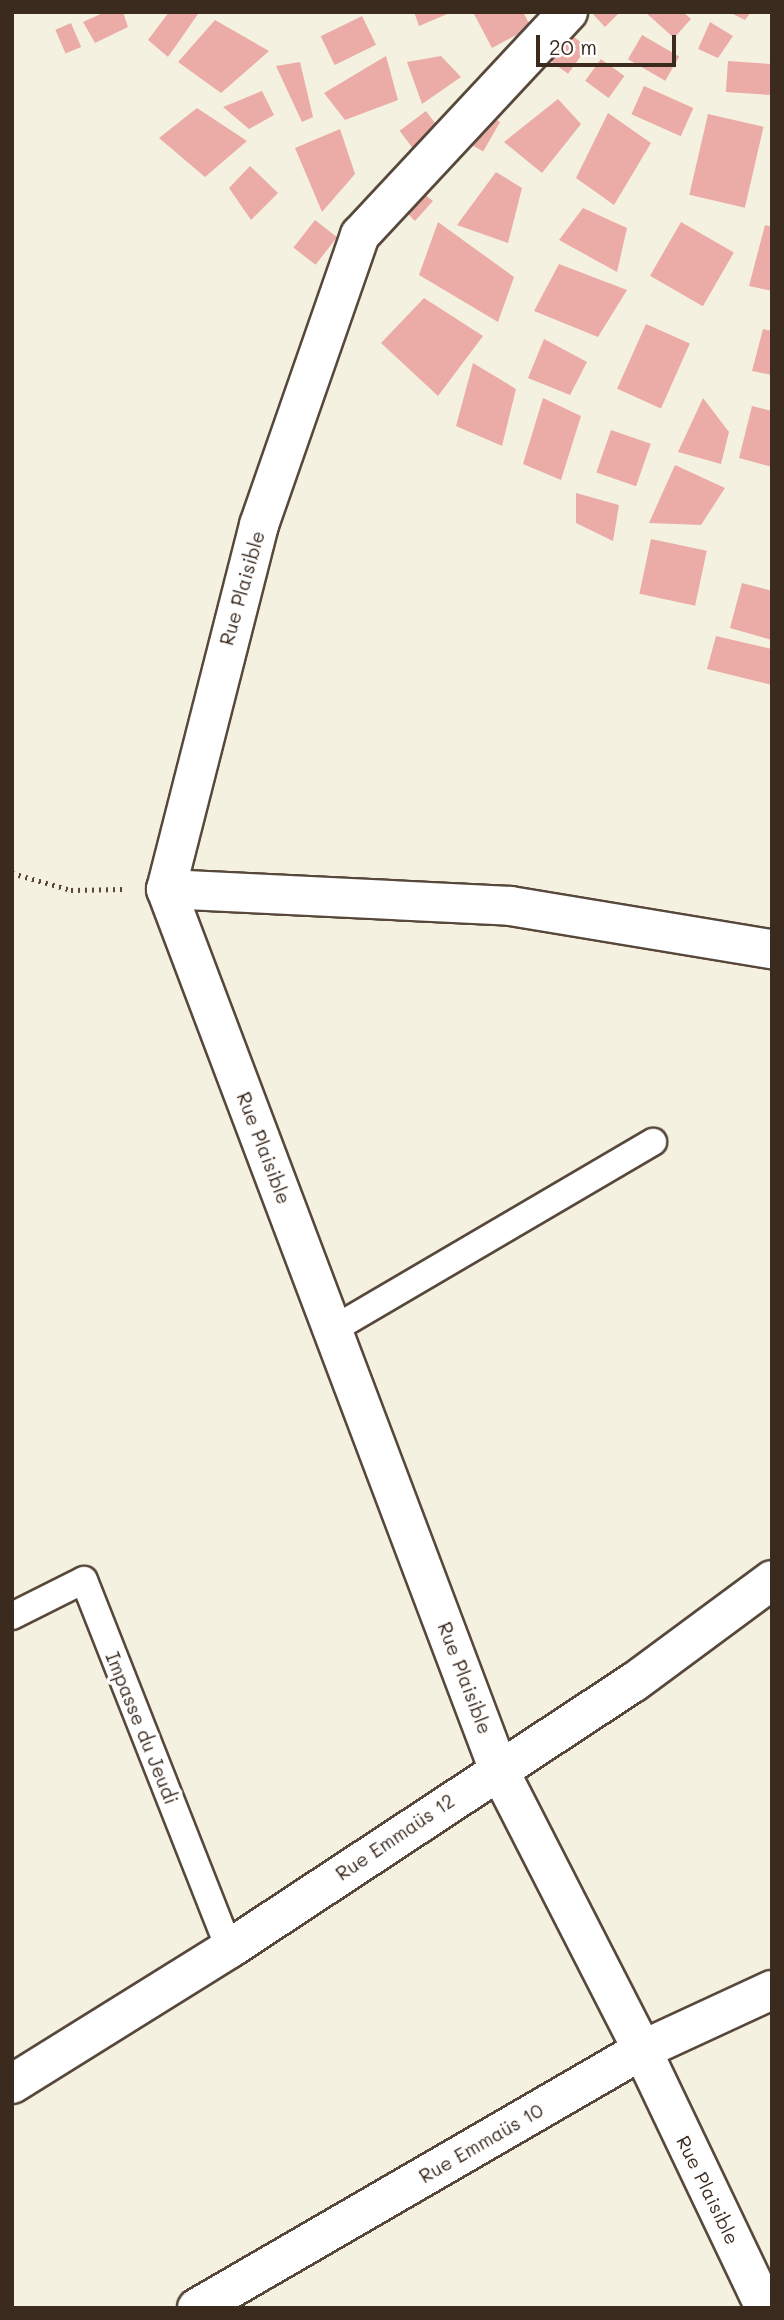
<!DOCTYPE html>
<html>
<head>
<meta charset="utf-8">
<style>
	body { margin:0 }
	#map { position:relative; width:784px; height:2320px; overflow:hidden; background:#f5f1e1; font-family:Mali,sans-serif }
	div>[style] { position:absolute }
	.building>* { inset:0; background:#ebaca7; transform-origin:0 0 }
	.path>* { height:4.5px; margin-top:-2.25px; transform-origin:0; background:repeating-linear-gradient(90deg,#57483b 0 2px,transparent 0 7px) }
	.roads { filter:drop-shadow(2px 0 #57483b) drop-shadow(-2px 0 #57483b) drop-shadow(0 2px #57483b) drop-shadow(0 -2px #57483b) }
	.service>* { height:26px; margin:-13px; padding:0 13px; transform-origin:13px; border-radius:13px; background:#fff }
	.minor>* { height:38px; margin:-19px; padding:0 19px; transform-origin:19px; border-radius:19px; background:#fff }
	span { translate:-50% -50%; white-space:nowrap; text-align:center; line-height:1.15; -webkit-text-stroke:7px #fff; paint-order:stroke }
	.street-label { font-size:19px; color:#3b2a1e }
	.frame { position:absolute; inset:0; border:14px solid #3b2a1e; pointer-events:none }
	.scale { position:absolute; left:536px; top:35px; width:140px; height:32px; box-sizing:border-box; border:4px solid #3b2a1e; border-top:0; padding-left:9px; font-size:21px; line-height:24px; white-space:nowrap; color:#3b2a1e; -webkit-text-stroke:5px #fff; paint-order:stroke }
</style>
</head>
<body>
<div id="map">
	<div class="building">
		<i style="clip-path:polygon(105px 12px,123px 12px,128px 27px,95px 43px,83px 22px)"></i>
		<i style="clip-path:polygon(169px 12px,198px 14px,168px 57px,148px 40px)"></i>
		<i style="clip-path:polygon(414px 12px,452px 12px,419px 26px)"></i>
		<i style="clip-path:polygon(478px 12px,523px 12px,531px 27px,492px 48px,474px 14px)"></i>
		<i style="clip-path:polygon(591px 12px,620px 12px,605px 27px)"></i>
		<i style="clip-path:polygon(645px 12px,683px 12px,691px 19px,674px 38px)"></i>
		<i style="clip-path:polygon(729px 12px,751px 12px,745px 20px)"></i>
		<i style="left:362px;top:16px;width:32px;height:46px;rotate:64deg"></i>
		<i style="clip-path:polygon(215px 20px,269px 51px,221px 93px,178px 62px)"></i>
		<i style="clip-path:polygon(710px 22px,733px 36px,718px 58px,698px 49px)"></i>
		<i style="left:71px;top:23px;width:26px;height:17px;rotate:67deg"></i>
		<i style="left:564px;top:30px;width:29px;height:33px;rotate:36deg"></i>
		<i style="left:642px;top:35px;width:43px;height:28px;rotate:30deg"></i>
		<i style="clip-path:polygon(386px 56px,398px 100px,345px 120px,324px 93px)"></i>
		<i style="clip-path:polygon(441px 56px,461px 77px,422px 104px,407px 62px)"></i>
		<i style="left:601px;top:59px;width:29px;height:27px;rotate:36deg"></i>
		<i style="left:728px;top:61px;width:44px;height:31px;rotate:4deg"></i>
		<i style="clip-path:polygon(300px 62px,313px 117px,302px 122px,276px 66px)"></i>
		<i style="left:644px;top:86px;width:54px;height:31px;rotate:24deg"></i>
		<i style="clip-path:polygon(262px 91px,274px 115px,249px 129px,223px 107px)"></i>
		<i style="clip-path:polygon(558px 99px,581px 124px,542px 173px,504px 142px)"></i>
		<i style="clip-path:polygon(197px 108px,247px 141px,205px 177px,159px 138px)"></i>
		<i style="left:426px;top:111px;width:25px;height:33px;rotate:53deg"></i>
		<i style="clip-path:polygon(608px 113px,651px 143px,614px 205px,576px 178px)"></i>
		<i style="left:708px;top:114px;width:57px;height:83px;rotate:13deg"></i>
		<i style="left:488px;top:115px;width:14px;height:34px;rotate:30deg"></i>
		<i style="clip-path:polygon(340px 129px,355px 174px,322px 212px,295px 148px)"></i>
		<i style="clip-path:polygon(250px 166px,278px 193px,251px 220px,229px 188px)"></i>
		<i style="clip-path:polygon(496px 172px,522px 188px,508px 243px,457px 225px)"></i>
		<i style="clip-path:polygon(424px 194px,433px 201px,415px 221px,405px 211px)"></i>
		<i style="clip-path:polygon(583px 208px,627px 228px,617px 272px,559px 240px)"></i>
		<i style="left:315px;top:220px;width:28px;height:35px;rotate:38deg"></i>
		<i style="clip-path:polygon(438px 222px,514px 277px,498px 322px,419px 275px)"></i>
		<i style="left:681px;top:222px;width:61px;height:62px;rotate:30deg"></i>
		<i style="clip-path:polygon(765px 225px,772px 227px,772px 291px,749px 286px)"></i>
		<i style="clip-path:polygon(559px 264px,627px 290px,598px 337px,534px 311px)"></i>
		<i style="clip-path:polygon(424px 298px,483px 336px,438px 396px,381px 343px)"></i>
		<i style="left:646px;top:324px;width:48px;height:71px;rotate:24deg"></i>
		<i style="clip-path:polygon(763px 329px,772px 331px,772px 375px,752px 371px)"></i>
		<i style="clip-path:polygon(544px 339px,587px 362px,570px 395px,528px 378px)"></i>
		<i style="clip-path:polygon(473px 363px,516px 389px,502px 446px,456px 426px)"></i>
		<i style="clip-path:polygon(543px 398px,581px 416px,561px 480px,523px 464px)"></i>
		<i style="clip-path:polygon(703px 398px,729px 432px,721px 464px,678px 452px)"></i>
		<i style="clip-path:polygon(752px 406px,772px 411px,772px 467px,739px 458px)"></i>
		<i style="left:611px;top:430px;width:42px;height:45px;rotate:19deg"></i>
		<i style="clip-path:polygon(675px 465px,725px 488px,701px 525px,649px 523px)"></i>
		<i style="clip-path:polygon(576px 493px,619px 505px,613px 541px,576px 523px)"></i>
		<i style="left:651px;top:539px;width:57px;height:56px;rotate:12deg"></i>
		<i style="clip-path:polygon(742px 583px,772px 591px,772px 640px,730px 628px)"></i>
		<i style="clip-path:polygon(716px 636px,772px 649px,772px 685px,707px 669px)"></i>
	</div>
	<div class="path">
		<i style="left:12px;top:873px;width:61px;rotate:16.1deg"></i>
		<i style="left:71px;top:890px;width:53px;rotate:-1.1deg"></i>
	</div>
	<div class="roads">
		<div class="service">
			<i style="left:334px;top:1329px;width:370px;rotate:-30.4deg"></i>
			<i style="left:12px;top:1616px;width:80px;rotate:-26.6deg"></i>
			<i style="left:84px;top:1580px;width:396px;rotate:68.5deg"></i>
		</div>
		<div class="minor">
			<i style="left:568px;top:12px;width:305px;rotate:133deg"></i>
			<i style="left:360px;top:235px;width:307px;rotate:109.2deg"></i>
			<i style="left:259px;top:525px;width:376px;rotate:104.3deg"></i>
			<i style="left:166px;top:889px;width:940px;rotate:69.31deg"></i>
			<i style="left:498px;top:1768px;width:317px;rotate:62.9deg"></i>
			<i style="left:642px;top:2050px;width:286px;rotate:64.5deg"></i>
			<i style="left:166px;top:889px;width:345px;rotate:2.8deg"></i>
			<i style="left:511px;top:906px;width:265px;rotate:9.4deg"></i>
			<i style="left:12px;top:2084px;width:256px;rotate:-31.9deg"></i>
			<i style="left:229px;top:1949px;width:484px;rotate:-33.4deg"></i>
			<i style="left:633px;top:1683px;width:173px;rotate:-36.5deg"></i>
			<i style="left:197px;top:2308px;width:514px;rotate:-30.1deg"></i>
			<i style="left:642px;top:2050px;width:143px;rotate:-24.8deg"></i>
		</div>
	</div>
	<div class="street-label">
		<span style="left:242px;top:588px;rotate:-74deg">Rue Plaisible</span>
		<span style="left:264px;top:1148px;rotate:69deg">Rue Plaisible</span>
		<span style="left:465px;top:1678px;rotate:69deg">Rue Plaisible</span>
		<span style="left:142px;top:1728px;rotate:68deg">Impasse du Jeudi</span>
		<span style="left:395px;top:1837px;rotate:-34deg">Rue Emmaüs 12</span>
		<span style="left:481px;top:2143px;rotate:-30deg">Rue Emmaüs 10</span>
		<span style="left:708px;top:2190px;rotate:64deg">Rue Plaisible</span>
	</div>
	<div class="frame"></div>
	<div class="scale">20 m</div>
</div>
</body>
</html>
